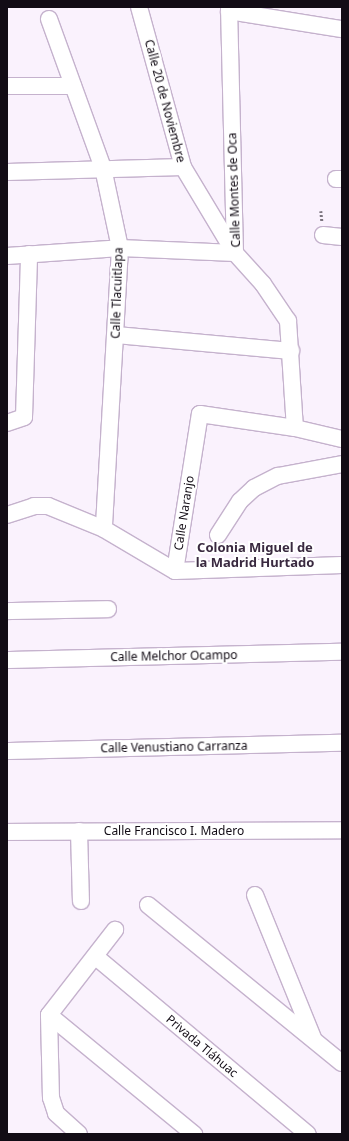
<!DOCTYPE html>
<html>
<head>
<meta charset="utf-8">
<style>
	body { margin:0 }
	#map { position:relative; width:349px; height:1141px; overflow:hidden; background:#faf2fd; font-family:"Noto Sans",sans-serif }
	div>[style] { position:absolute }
	.path>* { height:2.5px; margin-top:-1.25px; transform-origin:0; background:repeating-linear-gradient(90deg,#7b747e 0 2px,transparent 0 4px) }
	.roads { filter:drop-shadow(1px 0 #c5b2cd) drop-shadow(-1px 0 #c5b2cd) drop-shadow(0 1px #c5b2cd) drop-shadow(0 -1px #c5b2cd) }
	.minor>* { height:16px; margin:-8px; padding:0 8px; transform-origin:8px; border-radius:8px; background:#fff }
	span { translate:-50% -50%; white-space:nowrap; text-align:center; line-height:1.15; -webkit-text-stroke:4px #fff; paint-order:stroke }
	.street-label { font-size:12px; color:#120c15 }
	.neighbourhood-label { font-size:13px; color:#3a2a40; font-weight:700 }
	.frame { position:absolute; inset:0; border:8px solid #120c15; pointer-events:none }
</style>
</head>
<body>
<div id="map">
	<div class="path">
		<i style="left:321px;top:211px;width:10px;rotate:84deg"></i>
	</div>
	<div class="roads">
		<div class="minor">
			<i style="left:139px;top:7px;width:166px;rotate:74.6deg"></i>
			<i style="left:183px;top:167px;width:99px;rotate:59deg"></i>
			<i style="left:229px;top:7px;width:246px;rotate:88.6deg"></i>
			<i style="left:235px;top:253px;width:42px;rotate:47.9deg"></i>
			<i style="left:263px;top:284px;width:45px;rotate:56deg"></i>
			<i style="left:288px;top:321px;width:107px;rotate:86.3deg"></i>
			<i style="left:229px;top:11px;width:114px;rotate:9.1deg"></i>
			<i style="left:49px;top:19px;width:158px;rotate:70.1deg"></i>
			<i style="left:103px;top:168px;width:82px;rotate:78deg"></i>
			<i style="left:120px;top:248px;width:281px;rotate:93.3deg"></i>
			<i style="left:7px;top:86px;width:66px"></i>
			<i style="left:7px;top:172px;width:176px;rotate:-1.6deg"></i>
			<i style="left:336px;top:179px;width:6px"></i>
			<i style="left:323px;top:235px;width:19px;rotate:6deg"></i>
			<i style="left:7px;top:256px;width:113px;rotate:-4deg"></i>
			<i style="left:120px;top:248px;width:115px;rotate:2.5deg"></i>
			<i style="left:116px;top:335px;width:176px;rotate:5.2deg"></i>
			<i style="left:7px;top:423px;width:18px;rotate:-19deg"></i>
			<i style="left:24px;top:417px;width:163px;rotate:-88.2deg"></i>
			<i style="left:7px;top:515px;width:28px;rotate:-18deg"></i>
			<i style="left:34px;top:506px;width:14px"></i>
			<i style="left:48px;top:506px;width:61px;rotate:22.3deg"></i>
			<i style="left:104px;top:529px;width:82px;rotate:30.6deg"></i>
			<i style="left:218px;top:535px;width:40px;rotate:-57.1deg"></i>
			<i style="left:240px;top:501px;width:19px;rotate:-43deg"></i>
			<i style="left:254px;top:488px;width:27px;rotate:-27deg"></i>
			<i style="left:278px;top:476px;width:65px;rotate:-10.6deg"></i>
			<i style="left:175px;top:571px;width:159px;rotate:-81deg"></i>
			<i style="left:200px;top:414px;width:96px;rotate:8.4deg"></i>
			<i style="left:295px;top:428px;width:48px;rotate:13.2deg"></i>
			<i style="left:175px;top:571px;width:167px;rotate:-2.1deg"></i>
			<i style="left:7px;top:611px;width:101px;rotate:-1.1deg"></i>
			<i style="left:7px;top:660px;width:335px;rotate:-1.4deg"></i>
			<i style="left:7px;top:751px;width:335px;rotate:-1.4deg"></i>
			<i style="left:79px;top:831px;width:70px;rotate:88.4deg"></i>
			<i style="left:7px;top:832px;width:335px;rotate:-0.3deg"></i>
			<i style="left:255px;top:895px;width:154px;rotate:67.9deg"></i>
			<i style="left:148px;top:905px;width:250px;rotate:39.2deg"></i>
			<i style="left:96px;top:957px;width:276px;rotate:39.9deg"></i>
			<i style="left:49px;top:1015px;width:188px;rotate:39.4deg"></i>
			<i style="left:79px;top:1134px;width:31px;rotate:-138deg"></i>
			<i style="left:56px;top:1113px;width:16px;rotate:-108deg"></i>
			<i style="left:51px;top:1098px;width:83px;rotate:-91.4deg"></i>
			<i style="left:49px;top:1015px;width:108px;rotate:-52.2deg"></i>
		</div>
	</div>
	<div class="street-label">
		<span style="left:165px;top:101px;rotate:75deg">Calle 20 de Noviembre</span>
		<span style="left:234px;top:190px;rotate:-92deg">Calle Montes de Oca</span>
		<span style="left:117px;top:293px;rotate:-88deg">Calle Tlacuitlapa</span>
		<span style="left:184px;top:513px;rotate:-81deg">Calle Naranjo</span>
		<span style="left:174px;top:656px;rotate:-1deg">Calle Melchor Ocampo</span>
		<span style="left:174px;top:747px;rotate:-1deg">Calle Venustiano Carranza</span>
		<span style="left:174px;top:831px">Calle Francisco I. Madero</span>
		<span style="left:202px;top:1046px;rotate:40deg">Privada Tláhuac</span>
	</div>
	<div class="neighbourhood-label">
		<span style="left:255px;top:555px">Colonia Miguel de<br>la Madrid Hurtado</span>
	</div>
	<div class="frame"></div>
</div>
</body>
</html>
